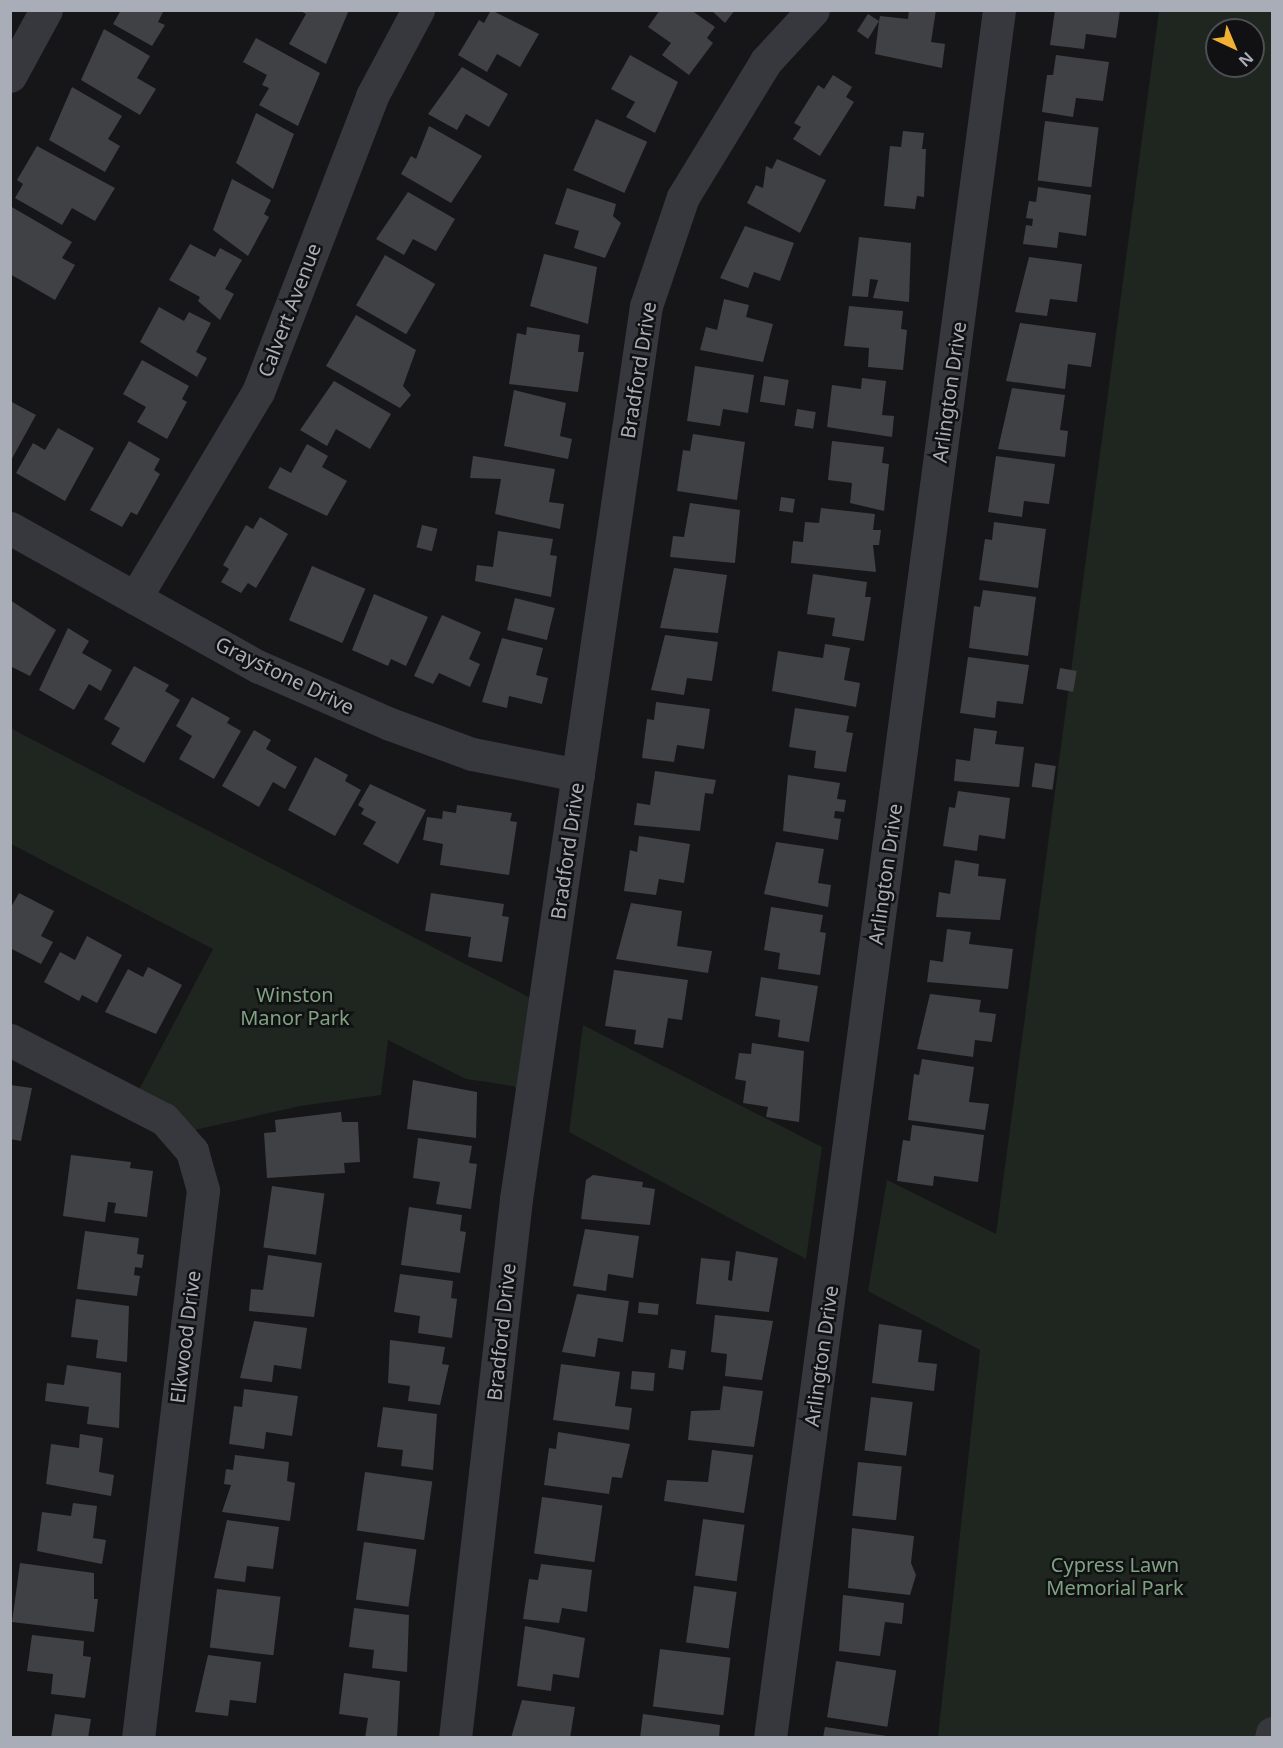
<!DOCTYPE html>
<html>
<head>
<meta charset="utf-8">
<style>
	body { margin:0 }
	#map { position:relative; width:1283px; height:1748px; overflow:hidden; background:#161618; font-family:"Noto Sans",sans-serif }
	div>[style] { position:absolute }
	.green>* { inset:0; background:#1e261f }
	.building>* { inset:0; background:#404145; transform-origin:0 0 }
	.minor>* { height:33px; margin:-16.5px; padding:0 16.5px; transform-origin:16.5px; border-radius:16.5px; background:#37383d }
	span { translate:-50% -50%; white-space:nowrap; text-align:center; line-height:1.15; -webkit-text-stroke:5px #111113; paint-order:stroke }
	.street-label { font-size:20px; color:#a8adb8 }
	.park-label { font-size:20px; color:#7fa381 }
	.frame { position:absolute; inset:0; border:12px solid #a8adb8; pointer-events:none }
	.north { position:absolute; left:1205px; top:18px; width:60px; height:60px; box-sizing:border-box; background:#111113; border:2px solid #4d4f55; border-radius:50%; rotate:136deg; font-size:16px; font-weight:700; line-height:24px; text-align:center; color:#a8adb8 }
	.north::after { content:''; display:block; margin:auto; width:21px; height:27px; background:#f2b134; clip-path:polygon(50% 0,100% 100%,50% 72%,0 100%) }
</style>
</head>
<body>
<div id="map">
	<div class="green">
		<i style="clip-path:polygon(evenodd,1159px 11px,1272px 11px,1272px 1737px,938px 1737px,980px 1350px,868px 1291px,887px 1180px,996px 1234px,1159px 11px,1217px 30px,1253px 30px,1253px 66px,1217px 66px,1217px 30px)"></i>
		<i style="clip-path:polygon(10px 728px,544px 1005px,530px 1100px,513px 1086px,466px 1079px,388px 1040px,381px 1095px,300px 1106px,177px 1134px,132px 1103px,213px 949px,11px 844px)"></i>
		<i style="clip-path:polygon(583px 1025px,822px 1147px,806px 1259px,569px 1132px)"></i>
	</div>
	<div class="building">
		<i style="clip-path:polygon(121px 10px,164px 10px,158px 22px,165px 25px,152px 46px,113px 24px)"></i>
		<i style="clip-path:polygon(299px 10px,349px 10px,326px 64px,289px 44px,306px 14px)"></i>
		<i style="clip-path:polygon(491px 10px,539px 34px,520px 67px,497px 54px,487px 72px,458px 55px,479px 20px,484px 23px)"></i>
		<i style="clip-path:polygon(660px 10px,691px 10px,715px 27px,707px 38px,713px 43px,689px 75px,662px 55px,671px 43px,648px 27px)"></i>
		<i style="clip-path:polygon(711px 10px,735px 10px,725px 23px)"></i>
		<i style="clip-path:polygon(909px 10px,936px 10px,931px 42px,945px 44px,942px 68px,875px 54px,879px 21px,868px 39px,857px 31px,868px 14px,879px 21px,880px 16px,908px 19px)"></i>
		<i style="clip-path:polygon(1055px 10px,1120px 10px,1116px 38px,1086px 34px,1084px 49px,1050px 45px)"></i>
		<i style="clip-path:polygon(104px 29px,150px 56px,137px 78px,156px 89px,140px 115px,81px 80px)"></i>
		<i style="clip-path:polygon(256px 38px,320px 73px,298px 126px,259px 105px,269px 88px,262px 85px,267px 75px,243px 62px)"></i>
		<i style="clip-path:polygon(630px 55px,678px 82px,655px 133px,626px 117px,635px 102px,611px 89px)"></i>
		<i style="clip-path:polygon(1056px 55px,1109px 62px,1103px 101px,1076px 98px,1073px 117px,1042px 112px,1047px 75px,1053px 75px)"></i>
		<i style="clip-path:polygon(462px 67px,508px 94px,489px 127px,466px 114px,457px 130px,428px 114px)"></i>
		<i style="clip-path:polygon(833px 75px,852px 87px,846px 97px,854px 102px,820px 156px,793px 139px,801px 127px,794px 123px,818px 85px,824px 89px)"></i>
		<i style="clip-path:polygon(72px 87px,122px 116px,108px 139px,120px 146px,105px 172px,49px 140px)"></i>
		<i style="clip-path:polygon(256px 113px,294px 134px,273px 189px,236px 163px)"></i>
		<i style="left:596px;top:119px;width:56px;height:56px;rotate:24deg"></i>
		<i style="left:1045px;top:121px;width:54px;height:60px;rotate:7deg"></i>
		<i style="clip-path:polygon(429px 126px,482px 156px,451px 203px,401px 174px,411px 156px,416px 159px)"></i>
		<i style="clip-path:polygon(903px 131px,924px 133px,922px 149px,926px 149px,924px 197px,917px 196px,915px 209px,884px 206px,890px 146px,901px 147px)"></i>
		<i style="clip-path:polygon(37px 146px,115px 188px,95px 221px,72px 208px,62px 225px,15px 198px,23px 184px,17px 180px)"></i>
		<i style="clip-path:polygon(777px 159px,826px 180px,800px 233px,747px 203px,756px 185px,763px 188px,766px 166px,772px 169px)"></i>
		<i style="clip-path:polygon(232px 179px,271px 200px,264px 214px,269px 217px,248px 256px,213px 230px)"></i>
		<i style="clip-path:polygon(1038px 187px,1091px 195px,1086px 236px,1059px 232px,1057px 248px,1023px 244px,1026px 225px,1032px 226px,1033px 219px,1026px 218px,1029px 201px,1036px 202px)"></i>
		<i style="clip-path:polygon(567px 188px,616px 204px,613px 216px,621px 223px,605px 258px,574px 248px,579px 231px,555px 224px)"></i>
		<i style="clip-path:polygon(408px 192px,455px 219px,436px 251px,413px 239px,404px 255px,376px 239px)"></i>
		<i style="clip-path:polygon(10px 206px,72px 242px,62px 258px,75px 265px,55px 300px,10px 274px)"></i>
		<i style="clip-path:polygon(745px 226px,794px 243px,780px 281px,754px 272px,748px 288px,720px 278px)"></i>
		<i style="clip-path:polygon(859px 237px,911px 243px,909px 302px,873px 298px,878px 280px,870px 279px,868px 297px,852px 296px)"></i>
		<i style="clip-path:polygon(190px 244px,215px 257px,220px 248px,242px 260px,225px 289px,234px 294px,220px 320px,198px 301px,200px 297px,169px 280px)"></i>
		<i style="clip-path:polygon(544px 254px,597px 267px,588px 324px,530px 306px)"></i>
		<i style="left:385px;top:255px;width:58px;height:58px;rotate:30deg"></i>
		<i style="clip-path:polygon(1029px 257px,1082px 264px,1077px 302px,1050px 299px,1047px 316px,1015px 312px)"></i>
		<i style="clip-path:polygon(724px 299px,749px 305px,746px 317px,773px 324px,763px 362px,700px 350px,706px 327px,717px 330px)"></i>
		<i style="clip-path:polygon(849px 306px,903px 311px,901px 329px,907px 330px,903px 370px,868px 367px,869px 348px,844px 346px)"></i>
		<i style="clip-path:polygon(159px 307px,184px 321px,189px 312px,211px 323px,196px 352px,207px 358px,197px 377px,140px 342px)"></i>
		<i style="clip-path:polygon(356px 315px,416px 350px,403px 386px,411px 395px,400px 408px,326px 366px)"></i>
		<i style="clip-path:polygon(1020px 323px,1096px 333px,1091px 367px,1068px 364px,1065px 389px,1006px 381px)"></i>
		<i style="clip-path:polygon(527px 327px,580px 335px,578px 352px,584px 352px,578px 392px,509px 384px,517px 333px,526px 335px)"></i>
		<i style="clip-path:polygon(142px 360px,189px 386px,182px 399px,187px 402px,167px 439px,137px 422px,146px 407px,123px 394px)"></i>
		<i style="clip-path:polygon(695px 366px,754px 375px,748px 413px,723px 409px,720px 426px,687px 421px)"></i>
		<i style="left:764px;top:376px;width:25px;height:26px;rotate:9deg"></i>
		<i style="clip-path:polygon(862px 378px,886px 381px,882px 415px,894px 416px,892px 437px,827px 427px,832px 385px,861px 389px)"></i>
		<i style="clip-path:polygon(334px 381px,391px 414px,370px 449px,336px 429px,327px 446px,300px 430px)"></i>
		<i style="clip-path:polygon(1012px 388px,1065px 395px,1060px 430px,1068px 431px,1065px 457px,998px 449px)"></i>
		<i style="clip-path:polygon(514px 390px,566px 403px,560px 436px,572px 439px,568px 459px,504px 446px)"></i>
		<i style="clip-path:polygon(10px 401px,36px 415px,10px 462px)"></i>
		<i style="left:797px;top:409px;width:19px;height:17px;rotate:9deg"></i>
		<i style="clip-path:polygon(58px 428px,94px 448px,65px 501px,16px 473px,33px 443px,45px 450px)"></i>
		<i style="clip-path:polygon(693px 434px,745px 442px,737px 500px,677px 491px,683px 450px,690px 451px)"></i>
		<i style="clip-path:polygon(129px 441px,160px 459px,154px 470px,160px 474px,137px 515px,131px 512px,122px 527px,90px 510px)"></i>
		<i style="clip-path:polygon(832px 441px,884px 447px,882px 463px,889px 464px,884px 511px,850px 503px,852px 483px,828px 480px)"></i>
		<i style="clip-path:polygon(307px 444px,328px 456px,322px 467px,347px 481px,327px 516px,268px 488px,280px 467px,291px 473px)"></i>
		<i style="clip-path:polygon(473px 456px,555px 469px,549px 502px,564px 504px,560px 529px,495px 514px,501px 479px,470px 478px)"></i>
		<i style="clip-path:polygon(996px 456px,1055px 464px,1049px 504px,1024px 501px,1022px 517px,988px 512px)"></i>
		<i style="left:781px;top:497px;width:14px;height:14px;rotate:8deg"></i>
		<i style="clip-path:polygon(690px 503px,740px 510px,735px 563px,670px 557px,673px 536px,684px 537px)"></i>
		<i style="clip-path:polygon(821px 508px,875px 514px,873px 530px,881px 530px,879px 545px,873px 545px,876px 572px,791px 563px,793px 541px,803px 542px,805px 522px,819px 523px)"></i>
		<i style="clip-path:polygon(260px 517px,288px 534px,256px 588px,248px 583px,241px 593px,221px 582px,229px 569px,223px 565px,246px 525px,253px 529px)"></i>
		<i style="clip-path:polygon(994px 522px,1046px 529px,1038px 588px,979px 580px,985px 539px,992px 540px)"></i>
		<i style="left:422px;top:525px;width:16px;height:23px;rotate:14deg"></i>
		<i style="clip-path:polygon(498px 531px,553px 539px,550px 555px,557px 556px,551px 597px,475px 581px,477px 565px,493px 567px)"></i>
		<i style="left:312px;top:566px;width:58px;height:59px;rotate:23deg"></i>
		<i style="clip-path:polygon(674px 568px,727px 575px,718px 633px,660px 628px)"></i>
		<i style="clip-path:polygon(813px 574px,867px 582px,865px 597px,871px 597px,864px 641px,832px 636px,835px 618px,807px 614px)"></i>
		<i style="clip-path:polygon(983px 590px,1036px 597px,1028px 656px,969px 648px,974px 606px,980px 607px)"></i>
		<i style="clip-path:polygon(374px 594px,428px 617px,406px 666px,391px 659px,388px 666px,352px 650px)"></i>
		<i style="left:515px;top:598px;width:41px;height:33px;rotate:14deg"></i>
		<i style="clip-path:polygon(10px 600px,56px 630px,30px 676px,10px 666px)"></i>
		<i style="clip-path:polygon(442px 615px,481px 632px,469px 659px,480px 664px,470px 687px,439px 673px,433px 684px,414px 676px)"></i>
		<i style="clip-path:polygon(68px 628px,89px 641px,82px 653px,112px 670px,101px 691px,89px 684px,74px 710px,39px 690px)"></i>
		<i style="clip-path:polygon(665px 635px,718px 642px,712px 681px,687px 678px,684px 695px,651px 690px)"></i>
		<i style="clip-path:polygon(502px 638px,543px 648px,536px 675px,548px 678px,542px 704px,509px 696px,507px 708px,482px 702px)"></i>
		<i style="clip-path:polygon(825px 644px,850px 648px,844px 680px,860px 683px,856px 707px,772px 691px,778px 651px,823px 658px)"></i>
		<i style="clip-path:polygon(968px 657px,1029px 665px,1023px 704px,997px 701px,995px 718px,960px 713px)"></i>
		<i style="clip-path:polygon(134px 666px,169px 685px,165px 691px,180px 700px,144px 763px,111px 744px,120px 728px,104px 719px)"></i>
		<i style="left:1060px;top:668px;width:17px;height:21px;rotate:10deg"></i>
		<i style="clip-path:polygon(192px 697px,230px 718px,227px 723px,241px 731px,214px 779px,179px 759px,192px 736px,176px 726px)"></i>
		<i style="clip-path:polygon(656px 702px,710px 709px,704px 749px,677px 745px,674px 762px,642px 758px,647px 719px,654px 720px)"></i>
		<i style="clip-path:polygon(795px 708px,849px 716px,846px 732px,853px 733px,846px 772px,814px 768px,816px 751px,789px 747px)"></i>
		<i style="clip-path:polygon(974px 728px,997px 731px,995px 744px,1024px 747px,1019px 787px,954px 781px,956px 759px,970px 761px)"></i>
		<i style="clip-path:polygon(254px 730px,271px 740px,266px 749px,297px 767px,285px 789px,273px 782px,259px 807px,222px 786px)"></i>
		<i style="clip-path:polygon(315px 757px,348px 775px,345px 781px,361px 790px,335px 836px,288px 810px)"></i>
		<i style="left:1035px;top:763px;width:21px;height:24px;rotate:8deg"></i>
		<i style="clip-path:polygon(655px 771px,716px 780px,713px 794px,705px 793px,700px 831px,634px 825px,637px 803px,650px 805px)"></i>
		<i style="clip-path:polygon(788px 775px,840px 783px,837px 799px,846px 800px,844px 812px,835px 811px,834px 818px,841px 819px,838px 840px,783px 831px)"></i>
		<i style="clip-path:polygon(370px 784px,426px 810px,398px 864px,363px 844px,376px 822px,361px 814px,364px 809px,358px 805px)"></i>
		<i style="clip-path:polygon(958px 791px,1010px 798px,1005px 839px,979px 835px,977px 851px,943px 846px,949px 807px,955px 808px)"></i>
		<i style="clip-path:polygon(457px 805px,512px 813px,510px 821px,517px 822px,509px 875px,440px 865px,443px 844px,423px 840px,427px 817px,442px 819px,443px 811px,456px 813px)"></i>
		<i style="clip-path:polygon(639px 836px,690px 844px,684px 883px,659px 879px,656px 895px,624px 891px,630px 850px,637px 852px)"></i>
		<i style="clip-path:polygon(776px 842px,824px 849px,818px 883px,831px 885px,828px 907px,764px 894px)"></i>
		<i style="clip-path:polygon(955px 860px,979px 864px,978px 876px,1006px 879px,1000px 920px,936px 917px,939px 892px,950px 894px)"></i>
		<i style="clip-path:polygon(19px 893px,54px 911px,41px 936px,53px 942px,41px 964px,10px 948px,10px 909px)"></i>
		<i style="clip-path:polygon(431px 893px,504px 904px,502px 916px,509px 917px,502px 962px,468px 957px,471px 937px,425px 931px)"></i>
		<i style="clip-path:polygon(631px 903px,682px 911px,677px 946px,712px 951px,708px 973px,616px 959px)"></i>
		<i style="clip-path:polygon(771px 907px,823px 915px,820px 932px,826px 933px,820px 975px,778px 969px,780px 953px,764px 950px)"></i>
		<i style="clip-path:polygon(947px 929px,971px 932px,969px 944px,1013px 949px,1008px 989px,927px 982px,930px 960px,943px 962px)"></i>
		<i style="clip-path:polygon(87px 936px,122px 955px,97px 1003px,82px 995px,79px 1001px,44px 982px,60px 952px,75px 960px)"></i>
		<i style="clip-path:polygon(148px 967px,182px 985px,156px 1034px,105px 1012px,128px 969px,143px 977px)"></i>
		<i style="clip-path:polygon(614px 970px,688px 980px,682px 1020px,668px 1018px,663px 1048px,634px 1044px,636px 1030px,605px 1026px)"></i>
		<i style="clip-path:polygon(761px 977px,818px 986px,809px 1042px,778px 1037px,780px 1020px,755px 1016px)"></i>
		<i style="clip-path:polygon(930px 994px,981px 1000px,979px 1012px,996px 1014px,992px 1042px,975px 1040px,973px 1057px,917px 1049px)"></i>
		<i style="clip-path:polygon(752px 1043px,804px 1051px,799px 1122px,766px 1117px,768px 1107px,743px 1103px,746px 1081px,735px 1079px,739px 1053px,751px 1054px)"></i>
		<i style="clip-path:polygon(922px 1059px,974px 1067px,969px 1102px,989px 1104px,985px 1130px,908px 1120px,914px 1074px,919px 1075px)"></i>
		<i style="clip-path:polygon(413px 1080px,477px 1092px,476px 1138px,407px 1129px)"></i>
		<i style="clip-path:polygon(10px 1085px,32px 1088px,21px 1141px,10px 1139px)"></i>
		<i style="clip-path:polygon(341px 1112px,342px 1122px,358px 1122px,360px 1162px,344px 1163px,345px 1173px,267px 1178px,264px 1133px,276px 1132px,275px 1120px)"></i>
		<i style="clip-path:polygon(912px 1125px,984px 1135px,978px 1182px,934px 1176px,933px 1186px,897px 1181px,903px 1140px,910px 1141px)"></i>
		<i style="clip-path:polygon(418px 1138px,472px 1146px,469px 1163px,477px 1164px,471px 1209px,436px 1204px,440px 1182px,413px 1178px)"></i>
		<i style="clip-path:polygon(71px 1155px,131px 1162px,130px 1168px,153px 1171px,147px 1217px,114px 1213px,116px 1203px,108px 1202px,105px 1222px,63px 1216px)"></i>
		<i style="clip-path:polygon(593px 1175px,643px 1182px,642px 1187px,655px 1189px,650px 1225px,581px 1219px,586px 1180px)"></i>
		<i style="left:272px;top:1186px;width:53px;height:62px;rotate:8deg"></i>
		<i style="clip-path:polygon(409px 1207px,462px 1215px,460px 1231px,466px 1232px,460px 1273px,401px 1265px)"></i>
		<i style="clip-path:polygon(585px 1229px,639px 1236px,633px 1278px,608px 1274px,606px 1291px,573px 1286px)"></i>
		<i style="clip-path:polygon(85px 1231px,139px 1238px,137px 1254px,144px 1255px,142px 1268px,135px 1267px,134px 1275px,140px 1276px,137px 1296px,77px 1289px)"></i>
		<i style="clip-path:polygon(736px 1251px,778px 1258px,769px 1312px,696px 1304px,701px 1258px,730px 1261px,728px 1280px,732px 1281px)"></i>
		<i style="clip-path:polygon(268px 1255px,322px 1263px,314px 1317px,249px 1311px,251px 1289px,263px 1290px)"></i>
		<i style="clip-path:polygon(400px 1274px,453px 1281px,451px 1298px,457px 1299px,452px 1338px,418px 1333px,420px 1316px,394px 1312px)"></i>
		<i style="clip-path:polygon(577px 1294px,629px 1301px,623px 1342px,598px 1338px,595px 1357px,562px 1352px)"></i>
		<i style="clip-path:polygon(76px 1299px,129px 1306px,127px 1362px,96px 1358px,98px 1340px,71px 1337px)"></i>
		<i style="left:639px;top:1302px;width:20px;height:11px;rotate:6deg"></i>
		<i style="clip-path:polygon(715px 1315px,773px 1321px,762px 1380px,725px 1376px,727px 1354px,711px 1352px)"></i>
		<i style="clip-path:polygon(254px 1321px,307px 1328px,301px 1369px,274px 1365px,272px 1382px,240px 1378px)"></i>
		<i style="clip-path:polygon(879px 1324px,922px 1330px,918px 1362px,937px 1364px,934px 1391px,872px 1383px)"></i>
		<i style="clip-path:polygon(390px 1340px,445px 1347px,442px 1364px,449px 1365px,440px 1405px,408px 1401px,410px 1386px,388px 1383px)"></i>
		<i style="left:671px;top:1349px;width:15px;height:19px;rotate:8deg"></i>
		<i style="clip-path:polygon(561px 1364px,620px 1372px,615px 1406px,632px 1408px,629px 1430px,553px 1420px)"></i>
		<i style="clip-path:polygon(67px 1365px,121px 1373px,119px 1428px,87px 1424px,89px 1407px,45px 1401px,47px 1383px,64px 1385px)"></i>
		<i style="left:632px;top:1371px;width:23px;height:18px;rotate:5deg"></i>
		<i style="clip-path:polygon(723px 1386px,763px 1391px,754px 1447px,688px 1440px,691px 1411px,720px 1410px)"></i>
		<i style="clip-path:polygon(244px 1389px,298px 1396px,292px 1436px,266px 1432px,264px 1449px,229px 1444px,234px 1406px,242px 1407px)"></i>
		<i style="left:871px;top:1397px;width:42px;height:54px;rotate:7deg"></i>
		<i style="clip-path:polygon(383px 1407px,437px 1414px,433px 1470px,401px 1466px,403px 1450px,377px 1447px)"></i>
		<i style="clip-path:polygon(558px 1432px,630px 1444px,622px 1478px,612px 1477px,609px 1494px,544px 1485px,549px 1448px,556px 1449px)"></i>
		<i style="clip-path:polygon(80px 1434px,103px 1438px,99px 1472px,114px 1475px,111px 1496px,46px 1484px,51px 1444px,79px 1448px)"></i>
		<i style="clip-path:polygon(712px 1450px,753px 1455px,744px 1513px,664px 1501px,667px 1480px,708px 1482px)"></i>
		<i style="clip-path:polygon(235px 1455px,289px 1462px,287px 1481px,295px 1483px,290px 1521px,222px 1512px,231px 1485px,224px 1484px,226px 1469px,233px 1470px)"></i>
		<i style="left:858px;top:1462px;width:44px;height:54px;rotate:6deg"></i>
		<i style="left:365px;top:1472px;width:68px;height:59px;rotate:8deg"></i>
		<i style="left:542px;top:1497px;width:61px;height:57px;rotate:8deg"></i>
		<i style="clip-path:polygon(73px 1503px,97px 1506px,93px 1538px,106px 1540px,102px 1564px,37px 1551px,42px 1512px,71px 1516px)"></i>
		<i style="left:703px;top:1519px;width:42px;height:57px;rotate:8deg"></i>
		<i style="clip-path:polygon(227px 1520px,279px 1527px,273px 1569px,247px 1566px,245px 1582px,214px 1578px)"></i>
		<i style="clip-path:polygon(852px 1528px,914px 1536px,911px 1563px,916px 1575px,910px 1595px,848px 1588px)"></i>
		<i style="left:364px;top:1542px;width:53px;height:58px;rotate:8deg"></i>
		<i style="clip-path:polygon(20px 1563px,94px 1573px,94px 1599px,98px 1599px,94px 1632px,12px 1622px)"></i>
		<i style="clip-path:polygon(541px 1564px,592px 1570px,587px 1612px,562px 1608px,559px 1623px,523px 1619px,529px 1579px,538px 1580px)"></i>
		<i style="left:694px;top:1586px;width:43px;height:57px;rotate:8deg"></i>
		<i style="left:217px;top:1589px;width:64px;height:59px;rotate:7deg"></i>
		<i style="clip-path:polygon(843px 1595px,904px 1603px,902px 1624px,885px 1622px,880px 1656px,839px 1651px)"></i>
		<i style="clip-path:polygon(354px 1608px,409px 1615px,407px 1672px,372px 1668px,374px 1650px,349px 1647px)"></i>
		<i style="clip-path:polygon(525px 1626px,585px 1638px,579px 1678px,553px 1674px,551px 1691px,517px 1686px)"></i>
		<i style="clip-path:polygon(32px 1635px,84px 1641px,83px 1656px,91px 1657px,85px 1698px,51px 1694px,53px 1674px,27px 1671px)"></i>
		<i style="left:660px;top:1649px;width:71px;height:58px;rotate:7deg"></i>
		<i style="clip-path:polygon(208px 1655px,261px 1662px,256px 1703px,230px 1700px,228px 1716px,195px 1712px)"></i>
		<i style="left:836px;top:1661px;width:61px;height:57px;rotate:9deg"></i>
		<i style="clip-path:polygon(344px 1673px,400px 1681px,397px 1738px,365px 1738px,368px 1718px,339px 1714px)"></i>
		<i style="clip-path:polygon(522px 1700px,575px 1707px,570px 1738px,511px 1738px)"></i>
		<i style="clip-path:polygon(55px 1714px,91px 1719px,88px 1738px,51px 1738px)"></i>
		<i style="clip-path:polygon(643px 1714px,720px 1725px,719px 1738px,640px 1738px)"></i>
		<i style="clip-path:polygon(825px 1727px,887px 1736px,887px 1738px,823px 1738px)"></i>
	</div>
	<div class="minor">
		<i style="left:10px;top:76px;width:75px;rotate:-61.4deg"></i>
		<i style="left:10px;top:528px;width:285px;rotate:29.2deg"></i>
		<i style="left:259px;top:667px;width:143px;rotate:23.5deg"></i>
		<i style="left:390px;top:724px;width:87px;rotate:20.1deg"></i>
		<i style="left:472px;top:754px;width:108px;rotate:11.2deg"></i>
		<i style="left:135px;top:598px;width:240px;rotate:-59.2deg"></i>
		<i style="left:258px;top:392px;width:317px;rotate:-68.9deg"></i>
		<i style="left:372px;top:96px;width:98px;rotate:-61.9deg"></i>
		<i style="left:10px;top:1040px;width:173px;rotate:27.2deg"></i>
		<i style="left:164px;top:1119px;width:43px;rotate:48.8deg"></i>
		<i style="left:192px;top:1151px;width:41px;rotate:74.2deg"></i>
		<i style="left:203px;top:1190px;width:552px;rotate:96.76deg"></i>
		<i style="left:455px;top:1738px;width:542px;rotate:-83.54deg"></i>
		<i style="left:516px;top:1199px;width:902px;rotate:-81.72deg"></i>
		<i style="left:646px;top:306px;width:115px;rotate:-71.3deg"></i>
		<i style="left:683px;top:197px;width:159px;rotate:-58.6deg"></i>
		<i style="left:766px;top:61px;width:69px;rotate:-47.3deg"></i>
		<i style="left:770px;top:1738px;width:1743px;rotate:-82.45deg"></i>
		<i style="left:1271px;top:1738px;width:5px;rotate:-79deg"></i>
	</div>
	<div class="street-label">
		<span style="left:289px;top:310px;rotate:-69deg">Calvert Avenue</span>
		<span style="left:638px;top:370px;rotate:-81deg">Bradford Drive</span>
		<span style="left:949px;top:392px;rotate:-82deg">Arlington Drive</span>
		<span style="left:285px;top:675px;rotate:26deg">Graystone Drive</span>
		<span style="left:567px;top:851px;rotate:-82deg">Bradford Drive</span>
		<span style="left:885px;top:874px;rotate:-82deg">Arlington Drive</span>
		<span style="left:501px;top:1332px;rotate:-84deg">Bradford Drive</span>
		<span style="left:185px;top:1337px;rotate:-83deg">Elkwood Drive</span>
		<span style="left:821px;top:1356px;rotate:-82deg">Arlington Drive</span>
	</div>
	<div class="park-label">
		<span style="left:295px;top:1006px">Winston<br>Manor Park</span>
		<span style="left:1115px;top:1576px">Cypress Lawn<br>Memorial Park</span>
	</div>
	<div class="frame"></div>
	<div class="north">N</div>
</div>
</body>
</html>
